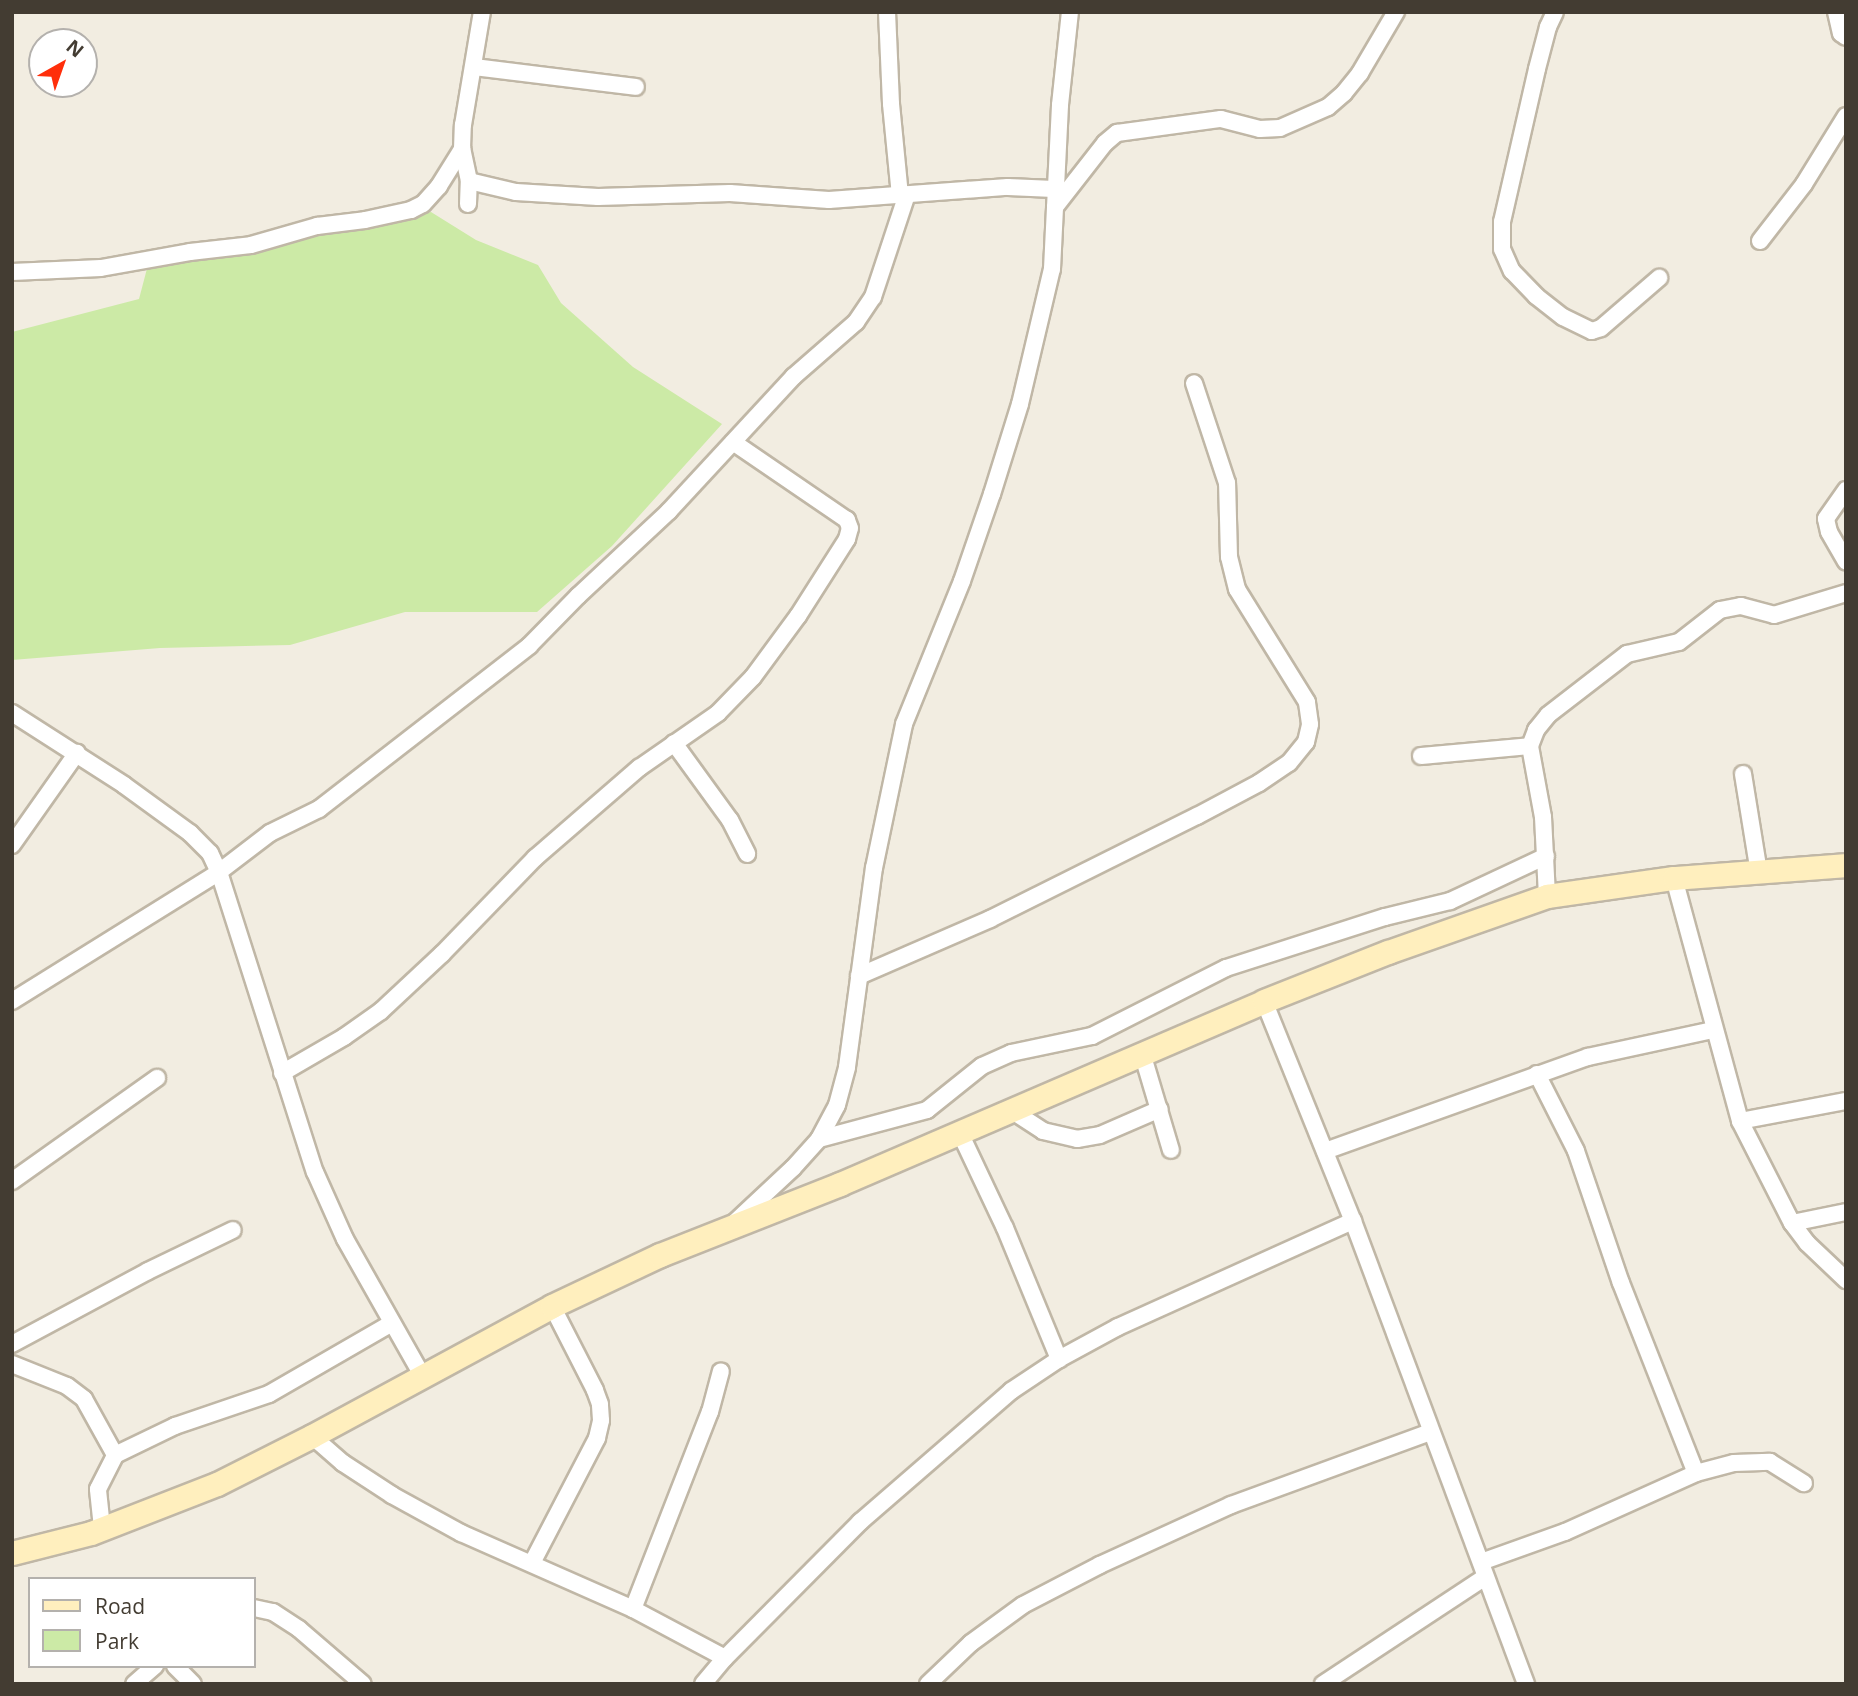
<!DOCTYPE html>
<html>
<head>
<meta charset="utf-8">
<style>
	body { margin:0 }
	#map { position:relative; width:1858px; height:1696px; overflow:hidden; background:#f2ede1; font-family:"Open Sans",sans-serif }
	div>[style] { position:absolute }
	.green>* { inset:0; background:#cceaa6 }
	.roads { filter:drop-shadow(2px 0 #c0b7a6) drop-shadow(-2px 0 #c0b7a6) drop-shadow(0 2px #c0b7a6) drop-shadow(0 -2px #c0b7a6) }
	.street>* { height:16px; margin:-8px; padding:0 8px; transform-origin:8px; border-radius:8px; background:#fff }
	.secondary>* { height:23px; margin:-11.5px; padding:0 11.5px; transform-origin:11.5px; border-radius:11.5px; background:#ffefbe }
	span { translate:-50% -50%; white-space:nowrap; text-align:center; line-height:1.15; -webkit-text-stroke:6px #fff; paint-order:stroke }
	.frame { position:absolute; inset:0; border:14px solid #433c32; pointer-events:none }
	.legend { position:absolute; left:28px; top:1577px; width:228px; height:91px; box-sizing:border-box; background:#fff; border:2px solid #b4b1ad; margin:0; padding:9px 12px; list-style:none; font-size:21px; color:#433c32 }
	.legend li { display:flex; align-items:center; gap:14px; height:35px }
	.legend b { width:35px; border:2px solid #b4b1ad }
	.north { position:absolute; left:28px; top:28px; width:70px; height:70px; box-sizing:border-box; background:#fff; border:2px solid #b4b1ad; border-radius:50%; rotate:40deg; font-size:19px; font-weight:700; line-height:28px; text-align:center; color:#433c32 }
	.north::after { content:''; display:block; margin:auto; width:24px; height:32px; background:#ff2f0b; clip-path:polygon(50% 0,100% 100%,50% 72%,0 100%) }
</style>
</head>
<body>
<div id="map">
	<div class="green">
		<i style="clip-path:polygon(431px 212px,476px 240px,538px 265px,561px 303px,633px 367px,722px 424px,612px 546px,537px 612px,405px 612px,290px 645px,160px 648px,12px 660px,12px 332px,139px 299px,149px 261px)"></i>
	</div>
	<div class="roads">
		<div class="street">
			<i style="left:887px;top:12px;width:92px;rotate:87.5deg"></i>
			<i style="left:891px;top:104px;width:91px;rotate:84.4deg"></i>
			<i style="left:1555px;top:12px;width:17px;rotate:115deg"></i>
			<i style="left:1548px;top:27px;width:43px;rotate:104.7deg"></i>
			<i style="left:1537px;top:69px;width:157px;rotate:102.9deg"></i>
			<i style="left:1502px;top:222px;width:27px;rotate:90deg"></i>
			<i style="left:1502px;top:249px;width:24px;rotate:66deg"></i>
			<i style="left:1512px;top:271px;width:35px;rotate:46deg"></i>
			<i style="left:1536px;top:296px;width:34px;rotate:38deg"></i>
			<i style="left:1563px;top:317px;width:32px;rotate:26deg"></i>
			<i style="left:1592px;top:331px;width:9px;rotate:-18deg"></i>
			<i style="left:1601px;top:328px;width:77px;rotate:-40.8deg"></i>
			<i style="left:1836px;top:12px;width:22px;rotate:77deg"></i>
			<i style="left:1841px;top:33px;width:6px;rotate:39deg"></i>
			<i style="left:474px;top:67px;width:163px;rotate:7deg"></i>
			<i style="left:469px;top:181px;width:48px;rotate:13.2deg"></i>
			<i style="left:516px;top:192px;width:82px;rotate:3.5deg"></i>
			<i style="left:598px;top:197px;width:132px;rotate:-1.7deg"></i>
			<i style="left:730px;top:193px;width:99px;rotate:4deg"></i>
			<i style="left:829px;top:200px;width:179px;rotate:-4.2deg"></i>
			<i style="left:1008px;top:187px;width:46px;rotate:2.5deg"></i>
			<i style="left:468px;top:204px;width:23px;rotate:-88deg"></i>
			<i style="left:469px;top:181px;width:33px;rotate:-102deg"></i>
			<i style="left:462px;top:149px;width:24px;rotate:-88deg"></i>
			<i style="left:463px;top:125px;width:115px;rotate:-80.5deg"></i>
			<i style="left:1055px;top:207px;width:81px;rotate:-52deg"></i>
			<i style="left:1105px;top:143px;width:16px;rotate:-40deg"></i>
			<i style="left:1117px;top:133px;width:105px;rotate:-7.7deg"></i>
			<i style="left:1221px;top:119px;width:40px;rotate:14.4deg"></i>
			<i style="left:1260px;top:129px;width:20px;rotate:-3deg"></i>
			<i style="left:1280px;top:128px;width:52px;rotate:-23.6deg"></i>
			<i style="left:1328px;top:107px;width:21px;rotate:-41deg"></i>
			<i style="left:1344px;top:93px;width:26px;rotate:-51deg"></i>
			<i style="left:1360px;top:73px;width:71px;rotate:-59.5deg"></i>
			<i style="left:1760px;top:241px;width:72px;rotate:-52.3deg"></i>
			<i style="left:1804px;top:184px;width:80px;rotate:-58.3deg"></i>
			<i style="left:12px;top:272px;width:89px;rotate:-2.6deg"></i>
			<i style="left:101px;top:268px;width:90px;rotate:-10.2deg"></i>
			<i style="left:190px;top:252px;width:61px;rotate:-6.5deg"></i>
			<i style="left:251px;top:245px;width:69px;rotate:-16.1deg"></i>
			<i style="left:317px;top:226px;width:48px;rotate:-7.1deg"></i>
			<i style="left:365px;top:220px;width:47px;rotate:-12.3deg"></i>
			<i style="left:411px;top:210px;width:13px;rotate:-27deg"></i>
			<i style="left:423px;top:204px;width:24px;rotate:-48deg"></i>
			<i style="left:439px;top:186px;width:44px;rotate:-58.1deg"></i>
			<i style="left:1846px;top:490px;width:35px;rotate:125deg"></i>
			<i style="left:1826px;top:519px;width:13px;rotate:77deg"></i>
			<i style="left:1829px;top:532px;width:34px;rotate:60deg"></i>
			<i style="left:12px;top:713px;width:133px;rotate:32.7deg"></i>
			<i style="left:124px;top:785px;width:82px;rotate:36deg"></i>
			<i style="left:190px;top:833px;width:28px;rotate:45deg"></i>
			<i style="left:210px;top:853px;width:21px;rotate:65deg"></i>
			<i style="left:219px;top:872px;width:315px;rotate:72.3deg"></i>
			<i style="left:315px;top:1172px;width:73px;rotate:65.9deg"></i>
			<i style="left:345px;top:1239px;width:159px;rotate:60.5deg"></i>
			<i style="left:674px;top:743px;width:95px;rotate:54deg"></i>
			<i style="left:730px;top:820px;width:38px;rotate:63deg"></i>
			<i style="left:1421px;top:756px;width:109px;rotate:-5.2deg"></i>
			<i style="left:1743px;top:774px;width:100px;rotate:80.8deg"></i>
			<i style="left:12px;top:845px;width:113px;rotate:-54.8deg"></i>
			<i style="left:1674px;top:878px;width:252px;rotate:74.8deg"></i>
			<i style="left:1740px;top:1121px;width:114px;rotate:63deg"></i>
			<i style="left:1792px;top:1223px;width:25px;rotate:53deg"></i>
			<i style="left:1807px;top:1243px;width:54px;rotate:43.5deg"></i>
			<i style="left:1547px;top:896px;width:79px;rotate:-92.9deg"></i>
			<i style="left:1543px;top:817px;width:72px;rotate:-100.4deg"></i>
			<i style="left:1530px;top:746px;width:17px;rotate:-69deg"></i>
			<i style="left:1536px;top:730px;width:19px;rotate:-51deg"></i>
			<i style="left:1548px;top:715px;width:100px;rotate:-37.7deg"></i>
			<i style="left:1627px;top:654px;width:53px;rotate:-13deg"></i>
			<i style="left:1679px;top:642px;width:52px;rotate:-38deg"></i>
			<i style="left:1720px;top:610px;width:21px;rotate:-11deg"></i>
			<i style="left:1741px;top:606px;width:34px;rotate:15deg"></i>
			<i style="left:1774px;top:615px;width:75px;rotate:-17deg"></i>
			<i style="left:859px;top:976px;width:143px;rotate:-23.5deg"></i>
			<i style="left:990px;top:919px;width:231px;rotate:-26.5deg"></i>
			<i style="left:1197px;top:816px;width:70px;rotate:-28deg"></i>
			<i style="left:1259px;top:783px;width:36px;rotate:-34deg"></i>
			<i style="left:1289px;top:763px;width:27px;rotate:-51deg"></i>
			<i style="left:1306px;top:742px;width:18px;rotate:-77deg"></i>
			<i style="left:1310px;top:724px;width:22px;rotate:-98deg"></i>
			<i style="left:1307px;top:702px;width:133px;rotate:-121.8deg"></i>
			<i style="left:1237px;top:589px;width:33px;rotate:-104deg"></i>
			<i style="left:1229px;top:557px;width:74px;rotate:-91.5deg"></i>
			<i style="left:1227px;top:483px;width:105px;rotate:-108.3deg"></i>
			<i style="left:12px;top:1001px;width:244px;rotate:-31.9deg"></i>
			<i style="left:219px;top:872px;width:64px;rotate:-37.4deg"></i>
			<i style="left:270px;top:833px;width:55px;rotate:-26.1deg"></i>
			<i style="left:319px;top:809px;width:266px;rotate:-37.8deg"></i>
			<i style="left:529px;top:646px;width:70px;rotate:-45.6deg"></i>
			<i style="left:578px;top:596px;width:125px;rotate:-43deg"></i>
			<i style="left:669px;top:511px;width:183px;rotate:-47.2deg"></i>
			<i style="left:793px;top:377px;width:84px;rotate:-41.1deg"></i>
			<i style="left:856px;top:322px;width:30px;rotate:-56deg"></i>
			<i style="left:873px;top:297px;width:108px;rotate:-71.7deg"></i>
			<i style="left:1264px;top:1001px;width:237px;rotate:68deg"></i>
			<i style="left:1353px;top:1221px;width:494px;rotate:69.5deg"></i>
			<i style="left:1142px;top:1053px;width:101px;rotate:73.4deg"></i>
			<i style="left:282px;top:1073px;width:72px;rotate:-30.1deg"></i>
			<i style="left:344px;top:1037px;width:45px;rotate:-35.1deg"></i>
			<i style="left:381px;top:1011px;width:83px;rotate:-43.1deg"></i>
			<i style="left:442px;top:954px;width:134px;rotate:-45.9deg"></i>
			<i style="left:535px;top:858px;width:138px;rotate:-40.9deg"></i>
			<i style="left:639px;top:768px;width:96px;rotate:-34.8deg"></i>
			<i style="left:718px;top:713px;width:50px;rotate:-45.8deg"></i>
			<i style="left:753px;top:677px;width:76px;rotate:-53.6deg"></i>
			<i style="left:798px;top:616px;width:91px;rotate:-57.5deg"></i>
			<i style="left:847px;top:539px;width:11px;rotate:-75deg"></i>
			<i style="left:850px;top:528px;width:9px;rotate:-111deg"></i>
			<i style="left:847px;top:520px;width:138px;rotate:-145.6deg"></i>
			<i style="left:1537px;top:1074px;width:86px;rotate:63.1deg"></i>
			<i style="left:1576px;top:1151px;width:139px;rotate:71.2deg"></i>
			<i style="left:1621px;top:1283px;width:204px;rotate:68.5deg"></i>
			<i style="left:1011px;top:1110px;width:38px;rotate:33deg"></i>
			<i style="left:1043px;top:1131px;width:35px;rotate:13deg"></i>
			<i style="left:1077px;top:1139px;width:23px;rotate:-10deg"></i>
			<i style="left:1100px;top:1135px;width:65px;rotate:-23.4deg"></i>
			<i style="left:1740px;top:1121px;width:108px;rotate:-10.7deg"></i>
			<i style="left:960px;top:1133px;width:105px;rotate:64.7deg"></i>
			<i style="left:1005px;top:1228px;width:142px;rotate:67.6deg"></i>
			<i style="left:819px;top:1139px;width:112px;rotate:-15deg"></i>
			<i style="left:927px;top:1110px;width:70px;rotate:-38.7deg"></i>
			<i style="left:982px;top:1066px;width:32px;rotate:-24deg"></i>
			<i style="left:1011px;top:1053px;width:83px;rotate:-11.9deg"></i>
			<i style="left:1092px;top:1036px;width:150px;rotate:-26.9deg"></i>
			<i style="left:1226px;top:968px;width:167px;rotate:-17.8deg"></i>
			<i style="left:1385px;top:917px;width:67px;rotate:-13.8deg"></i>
			<i style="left:1450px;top:901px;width:106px;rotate:-25.1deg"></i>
			<i style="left:1325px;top:1151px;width:279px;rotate:-19.7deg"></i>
			<i style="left:1588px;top:1057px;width:128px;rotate:-12.2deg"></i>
			<i style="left:12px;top:1181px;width:178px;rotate:-35.4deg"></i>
			<i style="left:735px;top:1222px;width:79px;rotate:-43deg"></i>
			<i style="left:793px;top:1168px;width:39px;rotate:-48deg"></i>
			<i style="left:819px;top:1139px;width:38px;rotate:-62deg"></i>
			<i style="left:837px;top:1105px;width:39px;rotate:-75deg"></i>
			<i style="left:847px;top:1067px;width:201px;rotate:-82.3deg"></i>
			<i style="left:874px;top:868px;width:147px;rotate:-78.2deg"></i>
			<i style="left:904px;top:724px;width:154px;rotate:-67.9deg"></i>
			<i style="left:962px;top:581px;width:92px;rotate:-71deg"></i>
			<i style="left:992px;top:494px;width:94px;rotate:-72.7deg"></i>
			<i style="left:1020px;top:404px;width:139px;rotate:-76.7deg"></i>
			<i style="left:1052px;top:269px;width:164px;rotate:-87.2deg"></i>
			<i style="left:1060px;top:105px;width:94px;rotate:-83.9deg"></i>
			<i style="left:1792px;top:1223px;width:55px;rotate:-11.5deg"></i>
			<i style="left:12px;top:1344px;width:154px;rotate:-28.2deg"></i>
			<i style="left:148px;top:1271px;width:94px;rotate:-25.8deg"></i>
			<i style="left:12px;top:1364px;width:59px;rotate:21.8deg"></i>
			<i style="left:67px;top:1386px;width:21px;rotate:37deg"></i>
			<i style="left:84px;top:1399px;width:64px;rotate:61deg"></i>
			<i style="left:312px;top:1436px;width:41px;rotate:41.1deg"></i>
			<i style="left:343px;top:1463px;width:59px;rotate:33.1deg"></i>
			<i style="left:392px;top:1495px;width:79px;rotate:28.8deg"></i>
			<i style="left:461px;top:1533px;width:188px;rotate:23.8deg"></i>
			<i style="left:633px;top:1609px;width:104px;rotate:28deg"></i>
			<i style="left:102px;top:1528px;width:39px;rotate:-96deg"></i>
			<i style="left:98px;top:1489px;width:38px;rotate:-63deg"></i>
			<i style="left:115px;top:1455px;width:67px;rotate:-25.8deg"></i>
			<i style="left:175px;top:1426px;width:99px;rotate:-18.8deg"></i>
			<i style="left:269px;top:1394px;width:142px;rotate:-30deg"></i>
			<i style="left:1481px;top:1562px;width:89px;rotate:-19.7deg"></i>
			<i style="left:1565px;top:1532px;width:144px;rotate:-24.2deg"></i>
			<i style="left:1696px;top:1473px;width:39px;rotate:-15deg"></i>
			<i style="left:1734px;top:1463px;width:36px;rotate:-2deg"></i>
			<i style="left:1770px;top:1462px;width:40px;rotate:32deg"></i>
			<i style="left:532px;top:1563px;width:141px;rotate:-62.5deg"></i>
			<i style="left:597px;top:1438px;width:18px;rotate:-77deg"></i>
			<i style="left:601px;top:1420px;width:16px;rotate:-94deg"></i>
			<i style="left:600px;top:1404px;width:15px;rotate:-110deg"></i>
			<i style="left:595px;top:1390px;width:94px;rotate:-117.1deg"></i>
			<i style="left:254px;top:1608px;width:19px;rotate:12deg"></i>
			<i style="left:273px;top:1612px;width:31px;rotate:33deg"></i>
			<i style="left:299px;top:1629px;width:84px;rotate:40.7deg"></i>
			<i style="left:633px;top:1609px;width:212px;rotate:-68.7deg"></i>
			<i style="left:710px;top:1412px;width:42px;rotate:-75deg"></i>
			<i style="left:175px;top:1666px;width:25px;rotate:45deg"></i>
			<i style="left:134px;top:1684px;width:28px;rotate:-41deg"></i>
			<i style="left:703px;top:1684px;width:34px;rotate:-50deg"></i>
			<i style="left:725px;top:1658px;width:192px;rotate:-45.2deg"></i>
			<i style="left:860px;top:1522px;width:200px;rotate:-40.9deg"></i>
			<i style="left:1011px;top:1391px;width:58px;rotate:-33.7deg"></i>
			<i style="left:1059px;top:1359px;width:67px;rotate:-28.5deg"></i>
			<i style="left:1118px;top:1327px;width:258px;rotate:-24.3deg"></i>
			<i style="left:928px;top:1684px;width:59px;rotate:-43.6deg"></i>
			<i style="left:971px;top:1643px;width:64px;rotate:-36.2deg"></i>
			<i style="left:1023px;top:1605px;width:87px;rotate:-27.5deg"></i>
			<i style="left:1100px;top:1565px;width:144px;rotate:-24.6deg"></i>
			<i style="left:1231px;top:1505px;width:213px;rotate:-20.1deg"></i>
			<i style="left:1323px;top:1684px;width:194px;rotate:-33.4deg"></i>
		</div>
		<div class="secondary">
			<i style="left:12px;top:1553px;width:81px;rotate:-14.2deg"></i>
			<i style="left:91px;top:1533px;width:135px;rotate:-21.3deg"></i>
			<i style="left:217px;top:1484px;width:106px;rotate:-26.8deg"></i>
			<i style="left:312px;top:1436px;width:273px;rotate:-28.4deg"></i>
			<i style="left:552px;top:1306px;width:119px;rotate:-25.3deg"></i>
			<i style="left:660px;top:1255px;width:193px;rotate:-21.5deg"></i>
			<i style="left:840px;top:1184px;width:462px;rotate:-23.3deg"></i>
			<i style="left:1264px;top:1001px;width:133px;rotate:-21.6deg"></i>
			<i style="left:1388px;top:952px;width:169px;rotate:-19.4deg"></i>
			<i style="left:1547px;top:896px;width:128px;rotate:-8.1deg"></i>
			<i style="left:1674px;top:878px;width:172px;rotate:-4.3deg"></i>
		</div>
	</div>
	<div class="frame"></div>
	<ul class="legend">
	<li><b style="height:9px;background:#ffefbe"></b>Road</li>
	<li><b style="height:19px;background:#cceaa6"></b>Park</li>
	</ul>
	<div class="north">N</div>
</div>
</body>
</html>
